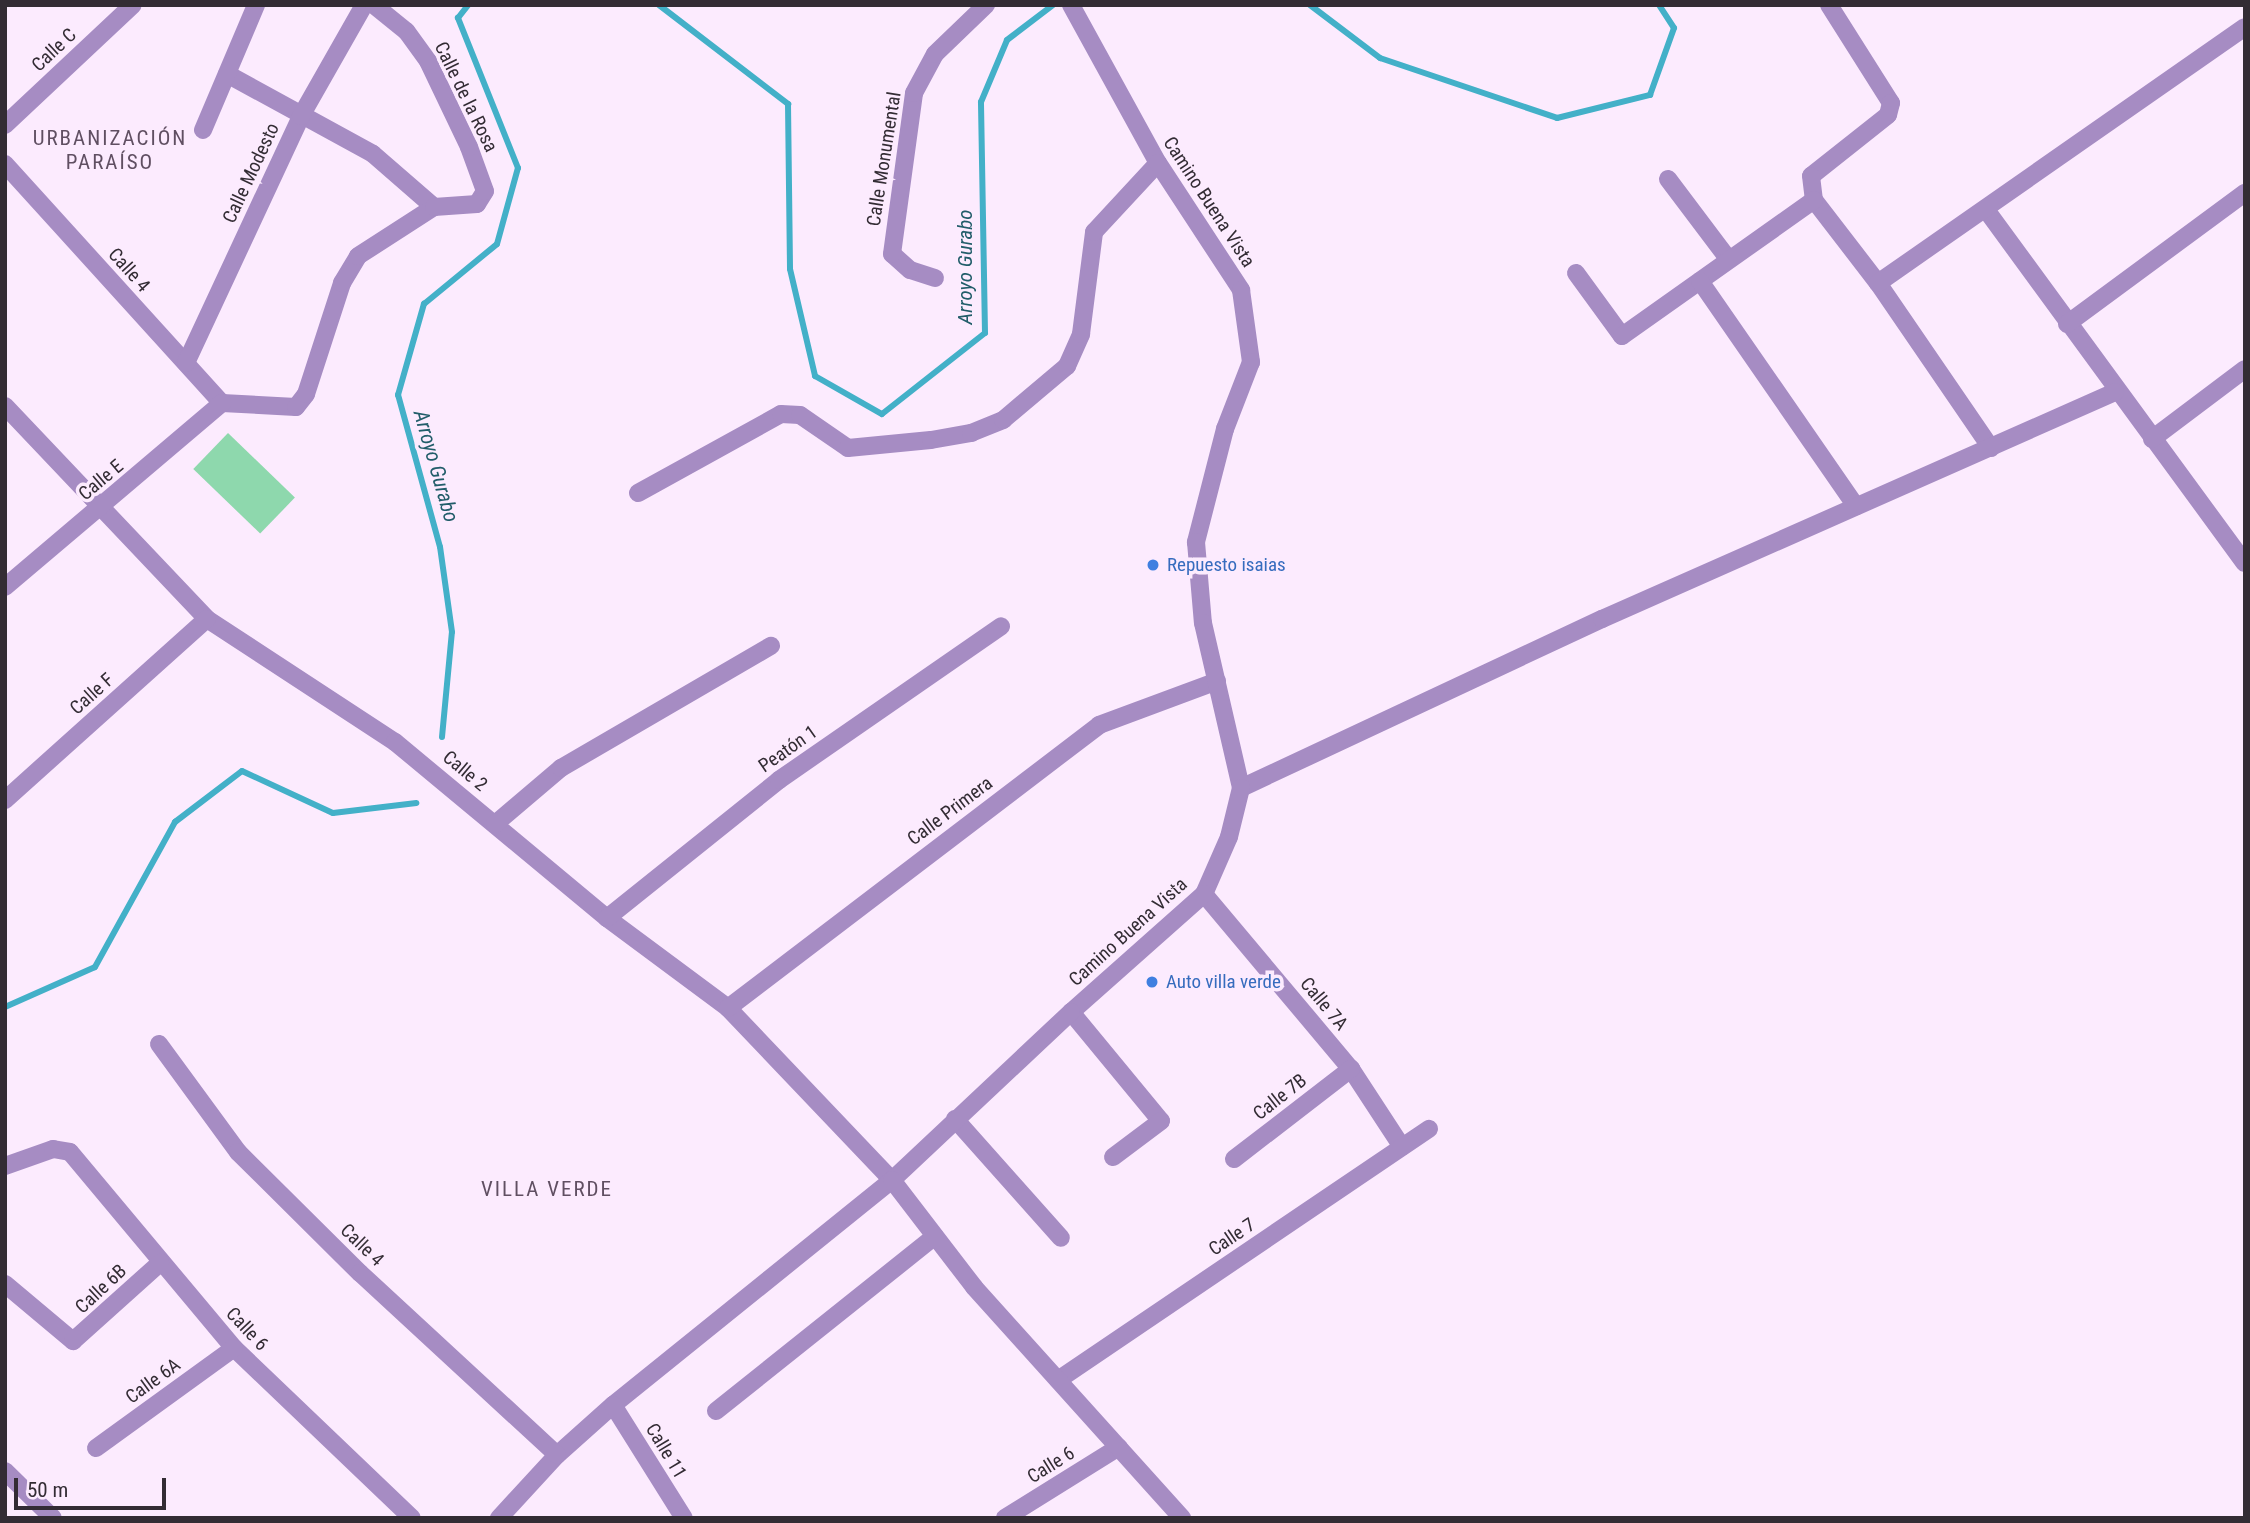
<!DOCTYPE html>
<html>
<head>
<meta charset="utf-8">
<style>
	body { margin:0 }
	#map { position:relative; width:2250px; height:1523px; overflow:hidden; background:#fcebfe; font-family:"Roboto Condensed",sans-serif }
	div>[style] { position:absolute }
	.green>* { inset:0; background:#8ed8ad; transform-origin:0 0 }
	.stream>* { height:6px; margin:-3px; padding:0 3px; transform-origin:3px; border-radius:3px; background:#43b0c8 }
	.minor>* { height:18px; margin:-9px; padding:0 9px; transform-origin:9px; border-radius:9px; background:#a68cc3 }
	.tertiary>* { height:18px; margin:-9px; padding:0 9px; transform-origin:9px; border-radius:9px; background:#a68cc3 }
	.dots>* { width:19px; height:19px; translate:-50% -50%; box-sizing:border-box; border:4px solid #fcebfe; border-radius:50% }
	span { translate:-50% -50%; white-space:nowrap; text-align:center; line-height:1.15; -webkit-text-stroke:7px #fcebfe; paint-order:stroke }
	.street-label { font-size:19px; color:#332c34 }
	.shop-label { font-size:19px; color:#366cbe }
	.left { translate:0 -50%; text-align:left }
	.neighbourhood-label { font-size:21px; color:#604f62; letter-spacing:2px }
	.water-label { font-size:21px; color:#225d6a; font-style:italic }
	.frame { position:absolute; inset:0; border:7px solid #332c34; pointer-events:none }
	.scale { position:absolute; left:14px; top:1478px; width:152px; height:32px; box-sizing:border-box; border:4px solid #332c34; border-top:0; padding-left:9px; font-size:21px; line-height:24px; white-space:nowrap; color:#332c34; -webkit-text-stroke:5px #fcebfe; paint-order:stroke }
</style>
</head>
<body>
<div id="map">
	<div class="green">
		<i style="left:228px;top:433px;width:93px;height:50px;rotate:44deg"></i>
	</div>
	<div class="stream">
		<i style="left:659px;top:5px;width:163px;rotate:37.5deg"></i>
		<i style="left:788px;top:104px;width:165px;rotate:89.3deg"></i>
		<i style="left:790px;top:269px;width:110px;rotate:76.8deg"></i>
		<i style="left:815px;top:376px;width:77px;rotate:29.6deg"></i>
		<i style="left:882px;top:414px;width:131px;rotate:-38.2deg"></i>
		<i style="left:985px;top:333px;width:231px;rotate:-91deg"></i>
		<i style="left:981px;top:102px;width:67px;rotate:-67.2deg"></i>
		<i style="left:1007px;top:40px;width:58px;rotate:-37.3deg"></i>
		<i style="left:1310px;top:5px;width:88px;rotate:37.1deg"></i>
		<i style="left:1380px;top:58px;width:187px;rotate:18.7deg"></i>
		<i style="left:1557px;top:118px;width:96px;rotate:-13.9deg"></i>
		<i style="left:1650px;top:95px;width:71px;rotate:-70.3deg"></i>
		<i style="left:1674px;top:28px;width:27px;rotate:-123deg"></i>
		<i style="left:442px;top:737px;width:105px;rotate:-84.6deg"></i>
		<i style="left:452px;top:632px;width:86px;rotate:-98deg"></i>
		<i style="left:440px;top:547px;width:158px;rotate:-105.4deg"></i>
		<i style="left:398px;top:395px;width:95px;rotate:-74.1deg"></i>
		<i style="left:424px;top:304px;width:94px;rotate:-39.4deg"></i>
		<i style="left:497px;top:244px;width:79px;rotate:-74.6deg"></i>
		<i style="left:518px;top:168px;width:162px;rotate:-111.8deg"></i>
		<i style="left:458px;top:18px;width:16px;rotate:-52deg"></i>
		<i style="left:5px;top:1007px;width:98px;rotate:-24deg"></i>
		<i style="left:95px;top:967px;width:166px;rotate:-61.1deg"></i>
		<i style="left:175px;top:822px;width:84px;rotate:-37.3deg"></i>
		<i style="left:242px;top:771px;width:100px;rotate:24.8deg"></i>
		<i style="left:333px;top:813px;width:84px;rotate:-6.9deg"></i>
	</div>
	<div class="minor">
		<i style="left:1829px;top:5px;width:116px;rotate:57.7deg"></i>
		<i style="left:1891px;top:103px;width:12px;rotate:104deg"></i>
		<i style="left:1888px;top:115px;width:98px;rotate:141.6deg"></i>
		<i style="left:1811px;top:176px;width:24px;rotate:83deg"></i>
		<i style="left:1814px;top:200px;width:105px;rotate:52.4deg"></i>
		<i style="left:1878px;top:283px;width:200px;rotate:55.6deg"></i>
		<i style="left:227px;top:74px;width:166px;rotate:28.7deg"></i>
		<i style="left:373px;top:154px;width:81px;rotate:41deg"></i>
		<i style="left:5px;top:125px;width:175px;rotate:-43.2deg"></i>
		<i style="left:203px;top:130px;width:136px;rotate:-67deg"></i>
		<i style="left:5px;top:164px;width:323px;rotate:47.8deg"></i>
		<i style="left:1668px;top:179px;width:101px;rotate:53deg"></i>
		<i style="left:1987px;top:211px;width:436px;rotate:53.8deg"></i>
		<i style="left:1576px;top:273px;width:78px;rotate:53.9deg"></i>
		<i style="left:1622px;top:336px;width:235px;rotate:-35.3deg"></i>
		<i style="left:935px;top:278px;width:26px;rotate:-162deg"></i>
		<i style="left:910px;top:270px;width:24px;rotate:-138deg"></i>
		<i style="left:892px;top:254px;width:162px;rotate:-82.2deg"></i>
		<i style="left:914px;top:93px;width:44px;rotate:-61.7deg"></i>
		<i style="left:935px;top:54px;width:71px;rotate:-43.9deg"></i>
		<i style="left:1700px;top:281px;width:274px;rotate:55.3deg"></i>
		<i style="left:1878px;top:283px;width:447px;rotate:-34.9deg"></i>
		<i style="left:2067px;top:324px;width:221px;rotate:-36.4deg"></i>
		<i style="left:186px;top:363px;width:272px;rotate:-65deg"></i>
		<i style="left:301px;top:116px;width:128px;rotate:-60.4deg"></i>
		<i style="left:222px;top:403px;width:74px;rotate:3.1deg"></i>
		<i style="left:296px;top:407px;width:16px;rotate:-52deg"></i>
		<i style="left:306px;top:394px;width:117px;rotate:-72deg"></i>
		<i style="left:342px;top:283px;width:31px;rotate:-59deg"></i>
		<i style="left:358px;top:256px;width:90px;rotate:-32.8deg"></i>
		<i style="left:434px;top:207px;width:43px;rotate:-4deg"></i>
		<i style="left:477px;top:204px;width:15px;rotate:-58deg"></i>
		<i style="left:485px;top:191px;width:47px;rotate:-110deg"></i>
		<i style="left:469px;top:147px;width:95px;rotate:-115.5deg"></i>
		<i style="left:428px;top:61px;width:37px;rotate:-126deg"></i>
		<i style="left:406px;top:31px;width:41px;rotate:-140.9deg"></i>
		<i style="left:5px;top:406px;width:294px;rotate:46.5deg"></i>
		<i style="left:207px;top:619px;width:225px;rotate:33.2deg"></i>
		<i style="left:395px;top:742px;width:276px;rotate:39.7deg"></i>
		<i style="left:607px;top:918px;width:151px;rotate:36.6deg"></i>
		<i style="left:728px;top:1008px;width:238px;rotate:46.4deg"></i>
		<i style="left:892px;top:1180px;width:358px;rotate:141.1deg"></i>
		<i style="left:613px;top:1405px;width:75px;rotate:138.2deg"></i>
		<i style="left:557px;top:1455px;width:86px;rotate:132.6deg"></i>
		<i style="left:2152px;top:439px;width:116px;rotate:-37deg"></i>
		<i style="left:638px;top:493px;width:163px;rotate:-28.9deg"></i>
		<i style="left:781px;top:414px;width:19px;rotate:3deg"></i>
		<i style="left:800px;top:415px;width:58px;rotate:34.5deg"></i>
		<i style="left:848px;top:448px;width:83px;rotate:-5.5deg"></i>
		<i style="left:931px;top:440px;width:41px;rotate:-9.9deg"></i>
		<i style="left:971px;top:433px;width:35px;rotate:-22deg"></i>
		<i style="left:1003px;top:420px;width:84px;rotate:-40.2deg"></i>
		<i style="left:1067px;top:366px;width:35px;rotate:-66deg"></i>
		<i style="left:1081px;top:334px;width:103px;rotate:-82.7deg"></i>
		<i style="left:1094px;top:232px;width:94px;rotate:-47.2deg"></i>
		<i style="left:5px;top:587px;width:285px;rotate:-40.3deg"></i>
		<i style="left:1241px;top:788px;width:399px;rotate:-25.1deg"></i>
		<i style="left:1602px;top:619px;width:561px;rotate:-23.87deg"></i>
		<i style="left:5px;top:800px;width:271px;rotate:-41.9deg"></i>
		<i style="left:495px;top:824px;width:87px;rotate:-40.3deg"></i>
		<i style="left:561px;top:768px;width:243px;rotate:-30.2deg"></i>
		<i style="left:1204px;top:894px;width:229px;rotate:50deg"></i>
		<i style="left:1351px;top:1069px;width:93px;rotate:56.8deg"></i>
		<i style="left:607px;top:918px;width:221px;rotate:-38.7deg"></i>
		<i style="left:779px;top:780px;width:270px;rotate:-34.7deg"></i>
		<i style="left:728px;top:1008px;width:467px;rotate:-37.3deg"></i>
		<i style="left:1099px;top:725px;width:126px;rotate:-20.4deg"></i>
		<i style="left:1071px;top:1012px;width:141px;rotate:50.5deg"></i>
		<i style="left:1161px;top:1121px;width:60px;rotate:143.1deg"></i>
		<i style="left:159px;top:1044px;width:134px;rotate:53.8deg"></i>
		<i style="left:238px;top:1152px;width:172px;rotate:44.8deg"></i>
		<i style="left:360px;top:1273px;width:268px;rotate:42.7deg"></i>
		<i style="left:955px;top:1119px;width:159px;rotate:48.3deg"></i>
		<i style="left:1234px;top:1159px;width:148px;rotate:-37.6deg"></i>
		<i style="left:5px;top:1166px;width:51px;rotate:-19.5deg"></i>
		<i style="left:53px;top:1149px;width:17px;rotate:10deg"></i>
		<i style="left:70px;top:1152px;width:256px;rotate:50.1deg"></i>
		<i style="left:234px;top:1348px;width:246px;rotate:43.7deg"></i>
		<i style="left:5px;top:1284px;width:89px;rotate:40deg"></i>
		<i style="left:73px;top:1341px;width:117px;rotate:-41.9deg"></i>
		<i style="left:1058px;top:1380px;width:448px;rotate:-34.1deg"></i>
		<i style="left:613px;top:1405px;width:133px;rotate:57.9deg"></i>
		<i style="left:716px;top:1411px;width:280px;rotate:-38.6deg"></i>
		<i style="left:96px;top:1448px;width:170px;rotate:-35.9deg"></i>
		<i style="left:5px;top:1471px;width:67px;rotate:44.4deg"></i>
		<i style="left:1005px;top:1518px;width:134px;rotate:-31.9deg"></i>
	</div>
	<div class="tertiary">
		<i style="left:1071px;top:5px;width:180px;rotate:61.2deg"></i>
		<i style="left:1158px;top:163px;width:152px;rotate:56.8deg"></i>
		<i style="left:1241px;top:290px;width:73px;rotate:82.1deg"></i>
		<i style="left:1251px;top:362px;width:72px;rotate:111.2deg"></i>
		<i style="left:1225px;top:429px;width:117px;rotate:104.4deg"></i>
		<i style="left:1196px;top:542px;width:81px;rotate:85.1deg"></i>
		<i style="left:1203px;top:623px;width:169px;rotate:77deg"></i>
		<i style="left:1241px;top:788px;width:50px;rotate:103.8deg"></i>
		<i style="left:1229px;top:837px;width:62px;rotate:113.7deg"></i>
		<i style="left:1204px;top:894px;width:178px;rotate:138.4deg"></i>
		<i style="left:1071px;top:1012px;width:245px;rotate:136.8deg"></i>
		<i style="left:892px;top:1180px;width:135px;rotate:52.5deg"></i>
		<i style="left:974px;top:1287px;width:311px;rotate:48deg"></i>
	</div>
	<div class="dots">
		<i style="left:1153px;top:565px;background:#3f7fe0"></i>
		<i style="left:1152px;top:982px;background:#3f7fe0"></i>
	</div>
	<div class="street-label">
		<span style="left:54px;top:50px;rotate:-43deg">Calle C</span>
		<span style="left:466px;top:97px;rotate:64deg">Calle de la Rosa</span>
		<span style="left:884px;top:159px;rotate:-81deg">Calle Monumental</span>
		<span style="left:251px;top:173px;rotate:-65deg">Calle Modesto</span>
		<span style="left:1209px;top:202px;rotate:57deg">Camino Buena Vista</span>
		<span style="left:129px;top:270px;rotate:48deg">Calle 4</span>
		<span style="left:101px;top:480px;rotate:-40deg">Calle E</span>
		<span style="left:92px;top:694px;rotate:-42deg">Calle F</span>
		<span style="left:788px;top:749px;rotate:-35deg">Peatón 1</span>
		<span style="left:465px;top:771px;rotate:40deg">Calle 2</span>
		<span style="left:950px;top:811px;rotate:-37deg">Calle Primera</span>
		<span style="left:1128px;top:932px;rotate:-42deg">Camino Buena Vista</span>
		<span style="left:1324px;top:1004px;rotate:50deg">Calle 7A</span>
		<span style="left:1280px;top:1097px;rotate:-38deg">Calle 7B</span>
		<span style="left:1232px;top:1237px;rotate:-34deg">Calle 7</span>
		<span style="left:362px;top:1245px;rotate:44deg">Calle 4</span>
		<span style="left:101px;top:1289px;rotate:-43deg">Calle 6B</span>
		<span style="left:247px;top:1329px;rotate:47deg">Calle 6</span>
		<span style="left:153px;top:1381px;rotate:-36deg">Calle 6A</span>
		<span style="left:666px;top:1451px;rotate:59deg">Calle 11</span>
		<span style="left:1051px;top:1465px;rotate:-32deg">Calle 6</span>
	</div>
	<div class="shop-label">
		<span class="left" style="left:1167px;top:565px">Repuesto isaias</span>
		<span class="left" style="left:1166px;top:982px">Auto villa verde</span>
	</div>
	<div class="neighbourhood-label">
		<span style="left:110px;top:150px">URBANIZACIÓN<br>PARAÍSO</span>
		<span style="left:547px;top:1189px">VILLA VERDE</span>
	</div>
	<div class="water-label">
		<span style="left:965px;top:267px;rotate:-90deg">Arroyo Gurabo</span>
		<span style="left:436px;top:466px;rotate:74deg">Arroyo Gurabo</span>
	</div>
	<div class="frame"></div>
	<div class="scale">50 m</div>
</div>
</body>
</html>
